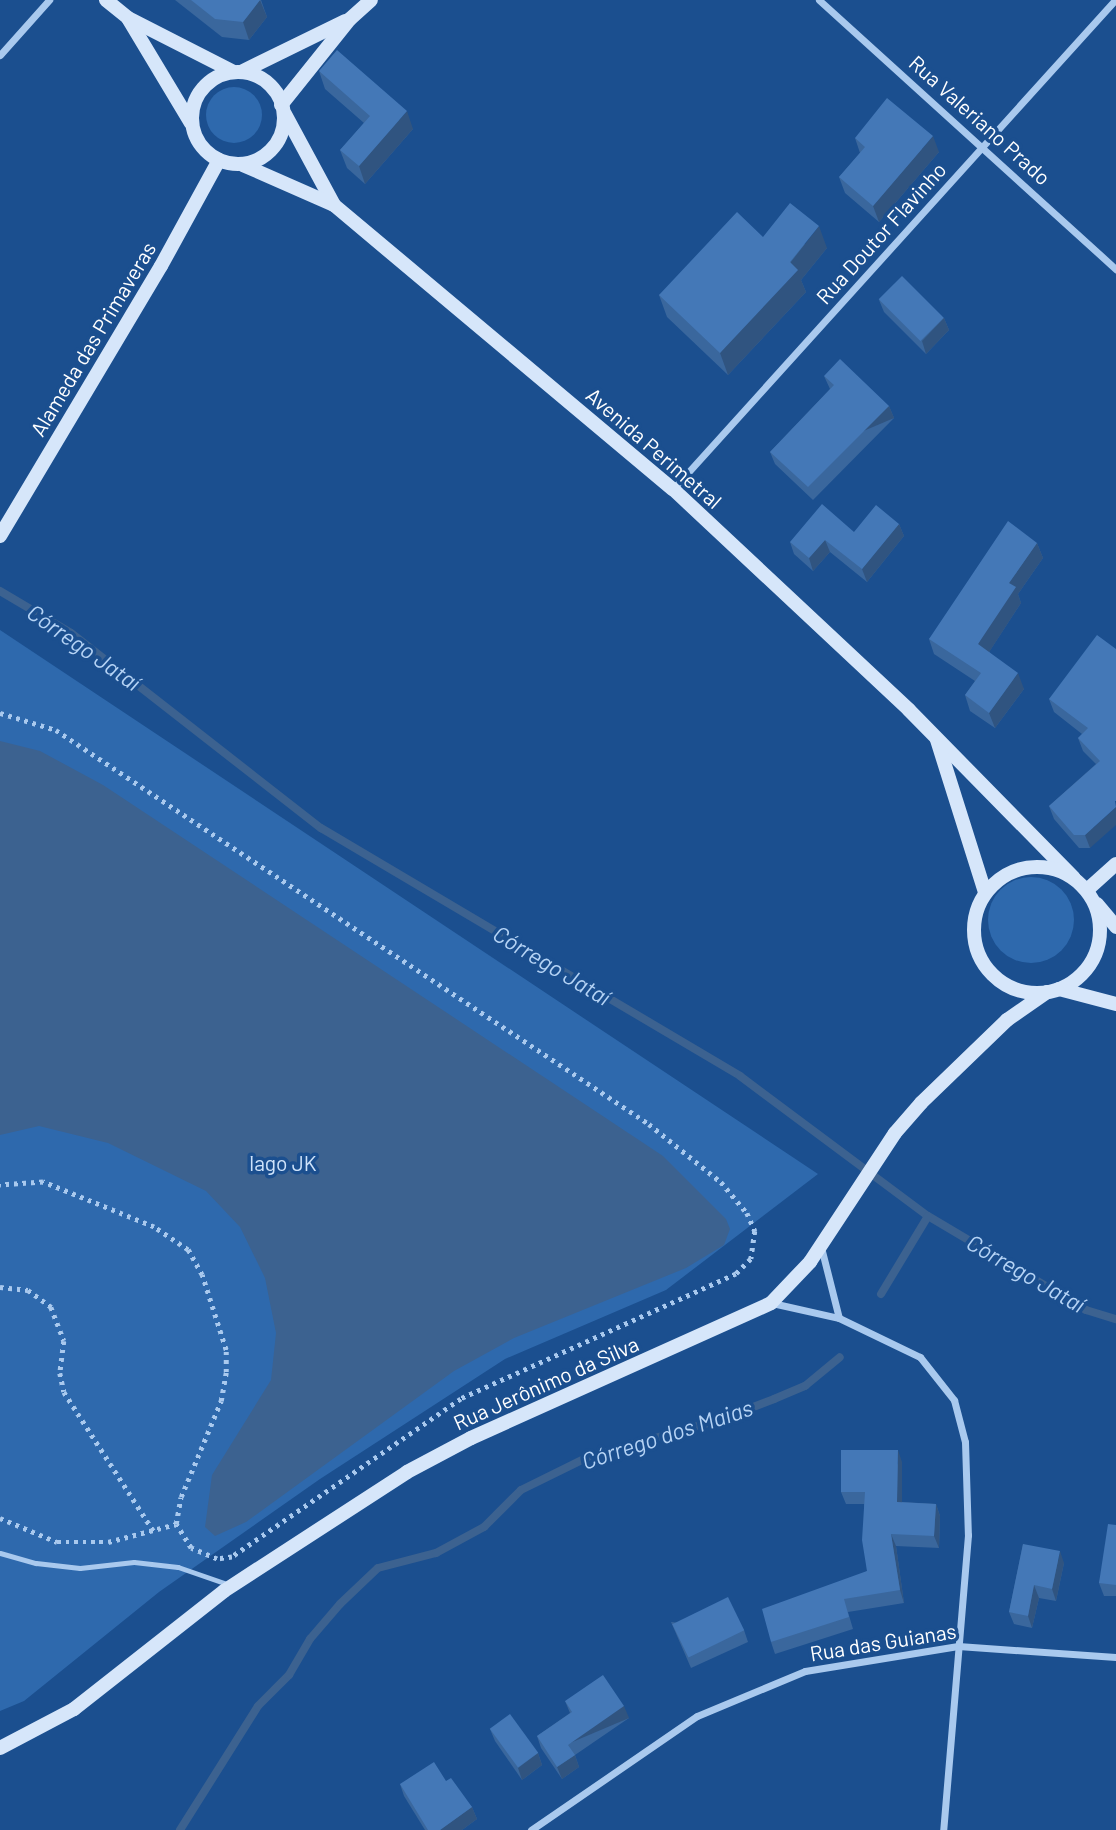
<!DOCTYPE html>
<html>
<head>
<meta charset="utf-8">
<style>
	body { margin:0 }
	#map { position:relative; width:1116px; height:1830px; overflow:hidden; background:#1b4f8f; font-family:Barlow,sans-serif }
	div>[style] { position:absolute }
	.green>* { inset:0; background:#2e69ad }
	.round { border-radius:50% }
	.water>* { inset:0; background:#3c6290 }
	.stream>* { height:8px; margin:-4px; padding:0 4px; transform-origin:4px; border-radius:4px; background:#3c6290 }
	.path>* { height:4.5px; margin-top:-2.25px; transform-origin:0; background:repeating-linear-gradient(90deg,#a9c9ee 0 3.5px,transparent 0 8.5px) }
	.lane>* { height:5px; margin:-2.5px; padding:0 2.5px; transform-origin:2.5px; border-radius:2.5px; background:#a9c9ee }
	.street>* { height:7px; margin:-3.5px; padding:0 3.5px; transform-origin:3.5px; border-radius:3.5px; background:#a9c9ee }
	.secondary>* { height:14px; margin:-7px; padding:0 7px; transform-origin:7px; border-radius:7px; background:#d6e6fa }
	.secondary>.ring { margin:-7px; padding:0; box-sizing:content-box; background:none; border:14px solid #d6e6fa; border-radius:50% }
	.wall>* { inset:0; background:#3a679d }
	.shaded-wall>* { inset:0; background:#305480; transform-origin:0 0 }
	.building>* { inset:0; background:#4478b7; transform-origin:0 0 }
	span { translate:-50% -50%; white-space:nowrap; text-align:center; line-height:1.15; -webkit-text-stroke:7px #1b4f8f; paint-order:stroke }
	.street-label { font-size:21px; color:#fff }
	.park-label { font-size:21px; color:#cfe3fa }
	.water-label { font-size:23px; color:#b5d3f5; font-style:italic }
</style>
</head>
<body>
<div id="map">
	<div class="green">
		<i class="round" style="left:206px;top:87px;width:56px;height:56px"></i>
		<i style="clip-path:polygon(0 630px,818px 1174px,666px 1290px,505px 1359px,320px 1479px,159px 1592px,24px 1701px,0 1711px)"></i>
		<i class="round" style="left:988px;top:877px;width:86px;height:86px"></i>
	</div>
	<div class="water">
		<i style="clip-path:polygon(0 741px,40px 751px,103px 785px,663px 1156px,726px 1219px,730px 1229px,724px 1245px,686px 1268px,514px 1338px,454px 1371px,246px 1522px,215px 1536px,205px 1527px,212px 1475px,271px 1380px,276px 1333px,265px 1278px,240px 1227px,206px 1191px,108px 1143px,39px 1126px,0 1135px)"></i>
	</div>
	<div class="stream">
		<i style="left:0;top:591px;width:82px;rotate:30.6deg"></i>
		<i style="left:71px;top:633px;width:317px;rotate:38deg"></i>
		<i style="left:321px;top:828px;width:487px;rotate:30.6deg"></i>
		<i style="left:740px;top:1076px;width:234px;rotate:36.7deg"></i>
		<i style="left:928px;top:1216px;width:184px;rotate:30.7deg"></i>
		<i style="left:1086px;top:1310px;width:31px;rotate:17deg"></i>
		<i style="left:881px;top:1294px;width:91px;rotate:-58.9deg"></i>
		<i style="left:180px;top:1830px;width:146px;rotate:-57.8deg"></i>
		<i style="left:258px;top:1706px;width:44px;rotate:-45deg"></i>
		<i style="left:289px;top:1675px;width:42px;rotate:-59.7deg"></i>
		<i style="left:310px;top:1639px;width:46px;rotate:-49.4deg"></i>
		<i style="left:340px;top:1604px;width:52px;rotate:-43.5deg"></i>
		<i style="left:378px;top:1568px;width:60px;rotate:-14.5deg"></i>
		<i style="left:436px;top:1553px;width:55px;rotate:-28.4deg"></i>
		<i style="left:484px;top:1527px;width:52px;rotate:-45deg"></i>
		<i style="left:521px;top:1490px;width:75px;rotate:-26.2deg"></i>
		<i style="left:588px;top:1457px;width:139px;rotate:-15.8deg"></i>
		<i style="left:722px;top:1419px;width:56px;rotate:-21deg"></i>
		<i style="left:774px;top:1399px;width:34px;rotate:-23deg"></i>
		<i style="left:805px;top:1386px;width:45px;rotate:-39.6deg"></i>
	</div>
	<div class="path">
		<i style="left:0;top:713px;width:59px;rotate:16.9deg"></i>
		<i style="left:56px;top:730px;width:712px;rotate:33.6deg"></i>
		<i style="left:649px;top:1124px;width:92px;rotate:38.9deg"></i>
		<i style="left:721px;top:1182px;width:40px;rotate:50deg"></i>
		<i style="left:747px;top:1213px;width:20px;rotate:66deg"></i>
		<i style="left:755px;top:1231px;width:28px;rotate:98deg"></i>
		<i style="left:751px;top:1259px;width:21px;rotate:135deg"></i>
		<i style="left:736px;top:1274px;width:302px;rotate:155.6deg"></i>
		<i style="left:461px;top:1399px;width:278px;rotate:145.4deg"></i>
		<i style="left:232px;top:1557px;width:15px;rotate:172deg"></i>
		<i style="left:217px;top:1559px;width:28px;rotate:-157deg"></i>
		<i style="left:191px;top:1548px;width:28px;rotate:-122deg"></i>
		<i style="left:176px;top:1524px;width:27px;rotate:-80deg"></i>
		<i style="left:181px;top:1497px;width:104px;rotate:-67.4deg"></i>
		<i style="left:221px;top:1401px;width:29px;rotate:-80deg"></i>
		<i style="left:226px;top:1372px;width:22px;rotate:-90deg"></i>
		<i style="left:226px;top:1350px;width:79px;rotate:-107.7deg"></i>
		<i style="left:202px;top:1275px;width:29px;rotate:-119deg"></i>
		<i style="left:188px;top:1250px;width:41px;rotate:-145.9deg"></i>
		<i style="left:154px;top:1227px;width:120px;rotate:-157.9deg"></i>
		<i style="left:43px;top:1182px;width:43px;rotate:176deg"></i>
		<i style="left:0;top:1287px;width:28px;rotate:6deg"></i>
		<i style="left:28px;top:1290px;width:29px;rotate:36deg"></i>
		<i style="left:51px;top:1307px;width:36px;rotate:69deg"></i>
		<i style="left:64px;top:1341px;width:32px;rotate:97deg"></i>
		<i style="left:60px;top:1373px;width:19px;rotate:78deg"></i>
		<i style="left:64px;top:1392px;width:168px;rotate:57.2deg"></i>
		<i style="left:0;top:1518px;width:62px;rotate:22.8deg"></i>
		<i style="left:57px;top:1542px;width:51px"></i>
		<i style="left:108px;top:1542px;width:70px;rotate:-14.8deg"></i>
	</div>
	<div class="lane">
		<i style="left:0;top:1553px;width:37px;rotate:16deg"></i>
		<i style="left:36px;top:1563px;width:44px;rotate:6.5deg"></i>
		<i style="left:80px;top:1568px;width:54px;rotate:-6.3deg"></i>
		<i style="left:134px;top:1562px;width:44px;rotate:6.5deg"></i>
		<i style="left:178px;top:1567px;width:55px;rotate:19.1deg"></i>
	</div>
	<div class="street">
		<i style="left:819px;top:0;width:401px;rotate:42.2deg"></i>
		<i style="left:0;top:55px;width:74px;rotate:-48.3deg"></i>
		<i style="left:673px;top:489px;width:659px;rotate:-47.89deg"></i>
		<i style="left:821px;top:1247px;width:73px;rotate:75.8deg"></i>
		<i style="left:772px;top:1303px;width:69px;rotate:12.6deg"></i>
		<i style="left:839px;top:1318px;width:90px;rotate:25.7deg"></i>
		<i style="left:920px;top:1357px;width:55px;rotate:51.7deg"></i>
		<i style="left:954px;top:1400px;width:43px;rotate:75.3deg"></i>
		<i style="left:965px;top:1442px;width:93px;rotate:88.2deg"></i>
		<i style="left:968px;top:1535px;width:296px;rotate:94.8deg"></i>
		<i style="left:531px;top:1830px;width:201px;rotate:-34.5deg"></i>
		<i style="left:697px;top:1716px;width:117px;rotate:-22.6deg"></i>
		<i style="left:805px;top:1671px;width:155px;rotate:-9.3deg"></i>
		<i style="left:958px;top:1646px;width:158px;rotate:4deg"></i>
	</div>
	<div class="secondary">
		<i style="left:106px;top:0;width:28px;rotate:39deg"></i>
		<i style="left:128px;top:18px;width:117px;rotate:27deg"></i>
		<i style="left:129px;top:20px;width:120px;rotate:59deg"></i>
		<i class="ring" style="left:192px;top:72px;width:78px;height:78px"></i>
		<i style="left:241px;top:72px;width:116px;rotate:-26.1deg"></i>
		<i style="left:281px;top:105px;width:110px;rotate:-51.3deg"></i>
		<i style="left:350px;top:19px;width:28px;rotate:-42deg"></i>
		<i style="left:285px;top:114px;width:103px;rotate:61.7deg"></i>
		<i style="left:243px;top:165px;width:99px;rotate:23.7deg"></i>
		<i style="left:334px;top:205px;width:442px;rotate:40deg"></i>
		<i style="left:673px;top:489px;width:323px;rotate:43.1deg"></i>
		<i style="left:909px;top:710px;width:235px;rotate:45.5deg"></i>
		<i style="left:0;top:536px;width:314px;rotate:-59.2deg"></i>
		<i style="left:161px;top:266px;width:121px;rotate:-61.3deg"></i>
		<i style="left:937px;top:740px;width:159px;rotate:72.5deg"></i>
		<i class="ring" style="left:974px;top:867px;width:112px;height:112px"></i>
		<i style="left:1087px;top:890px;width:39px;rotate:-42deg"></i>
		<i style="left:1097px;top:904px;width:30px;rotate:50deg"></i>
		<i style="left:1059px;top:989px;width:59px;rotate:14.7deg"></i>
		<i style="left:0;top:1748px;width:84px;rotate:-27.8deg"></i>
		<i style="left:74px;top:1709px;width:191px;rotate:-38.2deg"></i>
		<i style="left:224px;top:1591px;width:218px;rotate:-33deg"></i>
		<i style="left:407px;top:1472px;width:72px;rotate:-28deg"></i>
		<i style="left:471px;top:1438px;width:329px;rotate:-24.2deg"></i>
		<i style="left:771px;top:1303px;width:57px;rotate:-46.4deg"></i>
		<i style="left:810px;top:1262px;width:154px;rotate:-56.6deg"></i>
		<i style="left:895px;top:1133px;width:40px;rotate:-49deg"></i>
		<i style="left:921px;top:1103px;width:120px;rotate:-44deg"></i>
		<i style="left:1007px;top:1020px;width:49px;rotate:-35deg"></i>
	</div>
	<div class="wall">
		<i style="clip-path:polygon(175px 0,261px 0,267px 17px,249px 40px,222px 37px)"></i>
		<i style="clip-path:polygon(319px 71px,413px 129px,365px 184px,347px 168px,340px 150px,364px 123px,325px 89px)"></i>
		<i style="clip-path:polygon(855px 138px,939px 152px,879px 222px,845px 193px,839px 177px,860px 153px)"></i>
		<i style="clip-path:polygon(763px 237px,827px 248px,801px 280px,806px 292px,728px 375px,667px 317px,659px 295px)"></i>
		<i style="clip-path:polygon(879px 300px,944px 318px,949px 330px,926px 354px,884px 312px)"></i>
		<i style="clip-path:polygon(824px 376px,889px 406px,894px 418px,813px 500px,775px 464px,770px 452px,830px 389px)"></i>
		<i style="clip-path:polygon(899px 524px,904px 536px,867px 582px,830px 552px,813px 571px,794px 554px,790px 542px,854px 532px)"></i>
		<i style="clip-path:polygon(1037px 543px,1043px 558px,1018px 594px,1021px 603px,989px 652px,1024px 689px,995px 728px,970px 711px,965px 695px,975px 681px,934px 654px,929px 639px)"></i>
		<i style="clip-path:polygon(1116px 649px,1090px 848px,1079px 848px,1054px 819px,1049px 806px,1096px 764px,1083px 751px,1078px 738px,1082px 734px,1054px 712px,1049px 699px)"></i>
		<i style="clip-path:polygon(902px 1462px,902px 1502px,936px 1504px,940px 1516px,939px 1548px,896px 1546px,904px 1603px,848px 1612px,853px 1629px,775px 1654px,771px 1642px,867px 1571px,864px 1504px,846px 1504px,841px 1492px)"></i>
		<i style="clip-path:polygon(1116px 1525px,1116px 1596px,1104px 1596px,1099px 1583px)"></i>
		<i style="clip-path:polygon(1023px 1544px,1064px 1563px,1056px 1601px,1039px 1598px,1032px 1628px,1014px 1624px,1009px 1612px)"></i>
		<i style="clip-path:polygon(671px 1622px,744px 1630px,748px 1642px,691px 1668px)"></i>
		<i style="clip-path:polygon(565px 1701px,629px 1718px,575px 1755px,579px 1767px,562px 1779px,541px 1748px,537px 1736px,570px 1713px)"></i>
		<i style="clip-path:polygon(490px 1729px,538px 1753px,542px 1765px,522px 1780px,495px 1741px)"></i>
		<i style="clip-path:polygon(446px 1781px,472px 1807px,477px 1819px,462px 1830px,425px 1830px,404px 1796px,400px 1784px)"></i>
	</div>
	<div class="shaded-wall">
		<i style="clip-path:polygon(260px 0,267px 17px,249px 40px,243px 22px)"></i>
		<i style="clip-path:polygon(407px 111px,413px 129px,365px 184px,359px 166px)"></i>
		<i style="clip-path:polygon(933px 136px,939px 152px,879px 222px,873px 206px)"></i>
		<i style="clip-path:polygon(819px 226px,827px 248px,801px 280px,806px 292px,728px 375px,720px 353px)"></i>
		<i style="clip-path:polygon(944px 318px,949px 330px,926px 354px,922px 341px)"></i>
		<i style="left:889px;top:406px;width:13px;height:115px;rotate:67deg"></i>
		<i style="clip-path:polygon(899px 524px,904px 536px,867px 582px,862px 569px)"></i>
		<i style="clip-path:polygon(825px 540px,830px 552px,813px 571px,809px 558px)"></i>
		<i style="clip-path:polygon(1037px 543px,1043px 558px,1018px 594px,1021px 603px,984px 660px,978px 644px,1009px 583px)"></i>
		<i style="clip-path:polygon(1018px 673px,1024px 689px,995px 728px,989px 713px)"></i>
		<i style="clip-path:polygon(1116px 807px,1116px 825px,1090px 848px,1085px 835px)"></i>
		<i style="clip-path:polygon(898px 1450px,902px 1462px,902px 1514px,897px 1502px)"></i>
		<i style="clip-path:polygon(936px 1504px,940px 1516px,939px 1548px,934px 1536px)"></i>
		<i style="clip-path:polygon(891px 1534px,896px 1546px,904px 1603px,900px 1590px)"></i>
		<i style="clip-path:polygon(1060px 1551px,1064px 1563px,1056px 1601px,1052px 1589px)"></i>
		<i style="clip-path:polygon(1034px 1585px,1039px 1598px,1032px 1628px,1028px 1616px)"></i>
		<i style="left:624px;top:1706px;width:13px;height:68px;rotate:67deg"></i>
		<i style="clip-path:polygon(538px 1753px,542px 1765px,522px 1780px,518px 1768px)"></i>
		<i style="clip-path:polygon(575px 1755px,579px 1767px,562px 1779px,557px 1767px)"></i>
		<i style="clip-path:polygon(472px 1807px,477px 1819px,462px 1830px,440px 1830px)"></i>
	</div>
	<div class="building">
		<i style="clip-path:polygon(191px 0,260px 0,243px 22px,215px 19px)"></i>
		<i style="clip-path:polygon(337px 50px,407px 111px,359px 166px,340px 150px,370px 116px,319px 71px)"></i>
		<i style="clip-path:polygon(887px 98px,933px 136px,873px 206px,839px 177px,865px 147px,855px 138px)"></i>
		<i style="clip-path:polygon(790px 203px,819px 226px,790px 262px,798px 270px,720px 353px,659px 295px,737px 212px,763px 237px)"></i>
		<i style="left:902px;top:276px;width:59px;height:33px;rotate:45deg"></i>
		<i style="clip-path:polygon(840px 359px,889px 406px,808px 487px,770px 452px,834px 385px,824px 376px)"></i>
		<i style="clip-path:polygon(822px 504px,854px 532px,876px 505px,899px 524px,862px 569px,825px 540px,809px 558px,790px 542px)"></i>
		<i style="clip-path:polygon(1008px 521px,1037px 543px,1009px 583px,1016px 587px,978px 644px,1018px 673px,989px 713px,965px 695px,981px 673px,929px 639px)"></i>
		<i style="clip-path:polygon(1097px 635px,1116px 649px,1116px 801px,1115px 801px,1116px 807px,1085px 835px,1074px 835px,1049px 806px,1100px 761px,1078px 738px,1088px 728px,1049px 699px)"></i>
		<i style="clip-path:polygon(841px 1450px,898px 1450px,897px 1502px,936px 1504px,934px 1536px,891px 1534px,900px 1590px,844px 1599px,849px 1617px,771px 1642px,762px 1609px,867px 1571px,862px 1540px,865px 1492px,841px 1492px)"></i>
		<i style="clip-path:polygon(1108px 1524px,1116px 1525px,1116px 1585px,1099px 1583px)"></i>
		<i style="clip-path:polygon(1023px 1544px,1060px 1551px,1052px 1589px,1034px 1585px,1028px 1616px,1009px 1612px)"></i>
		<i style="left:728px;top:1597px;width:37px;height:62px;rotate:64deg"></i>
		<i style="clip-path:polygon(603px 1675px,624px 1706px,568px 1745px,575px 1755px,557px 1767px,537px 1736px,572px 1712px,565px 1701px)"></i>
		<i style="left:510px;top:1714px;width:48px;height:25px;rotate:54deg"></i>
		<i style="clip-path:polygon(434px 1762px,446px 1781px,451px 1778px,472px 1807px,440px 1830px,428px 1830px,400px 1784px)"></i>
	</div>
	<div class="street-label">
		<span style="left:980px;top:120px;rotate:42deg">Rua Valeriano Prado</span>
		<span style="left:881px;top:233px;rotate:-48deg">Rua Doutor Flavinho</span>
		<span style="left:93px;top:339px;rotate:-59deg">Alameda das Primaveras</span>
		<span style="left:654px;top:448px;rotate:41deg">Avenida Perimetral</span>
		<span style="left:546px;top:1383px;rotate:-24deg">Rua Jerônimo da Silva</span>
		<span style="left:883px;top:1642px;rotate:-9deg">Rua das Guianas</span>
	</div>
	<div class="park-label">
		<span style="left:283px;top:1163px">lago JK</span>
	</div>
	<div class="water-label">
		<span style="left:84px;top:647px;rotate:35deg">Córrego Jataí</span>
		<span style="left:552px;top:965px;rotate:31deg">Córrego Jataí</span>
		<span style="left:1026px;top:1273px;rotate:30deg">Córrego Jataí</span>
		<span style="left:667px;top:1434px;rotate:-18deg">Córrego dos Maias</span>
	</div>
</div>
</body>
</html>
